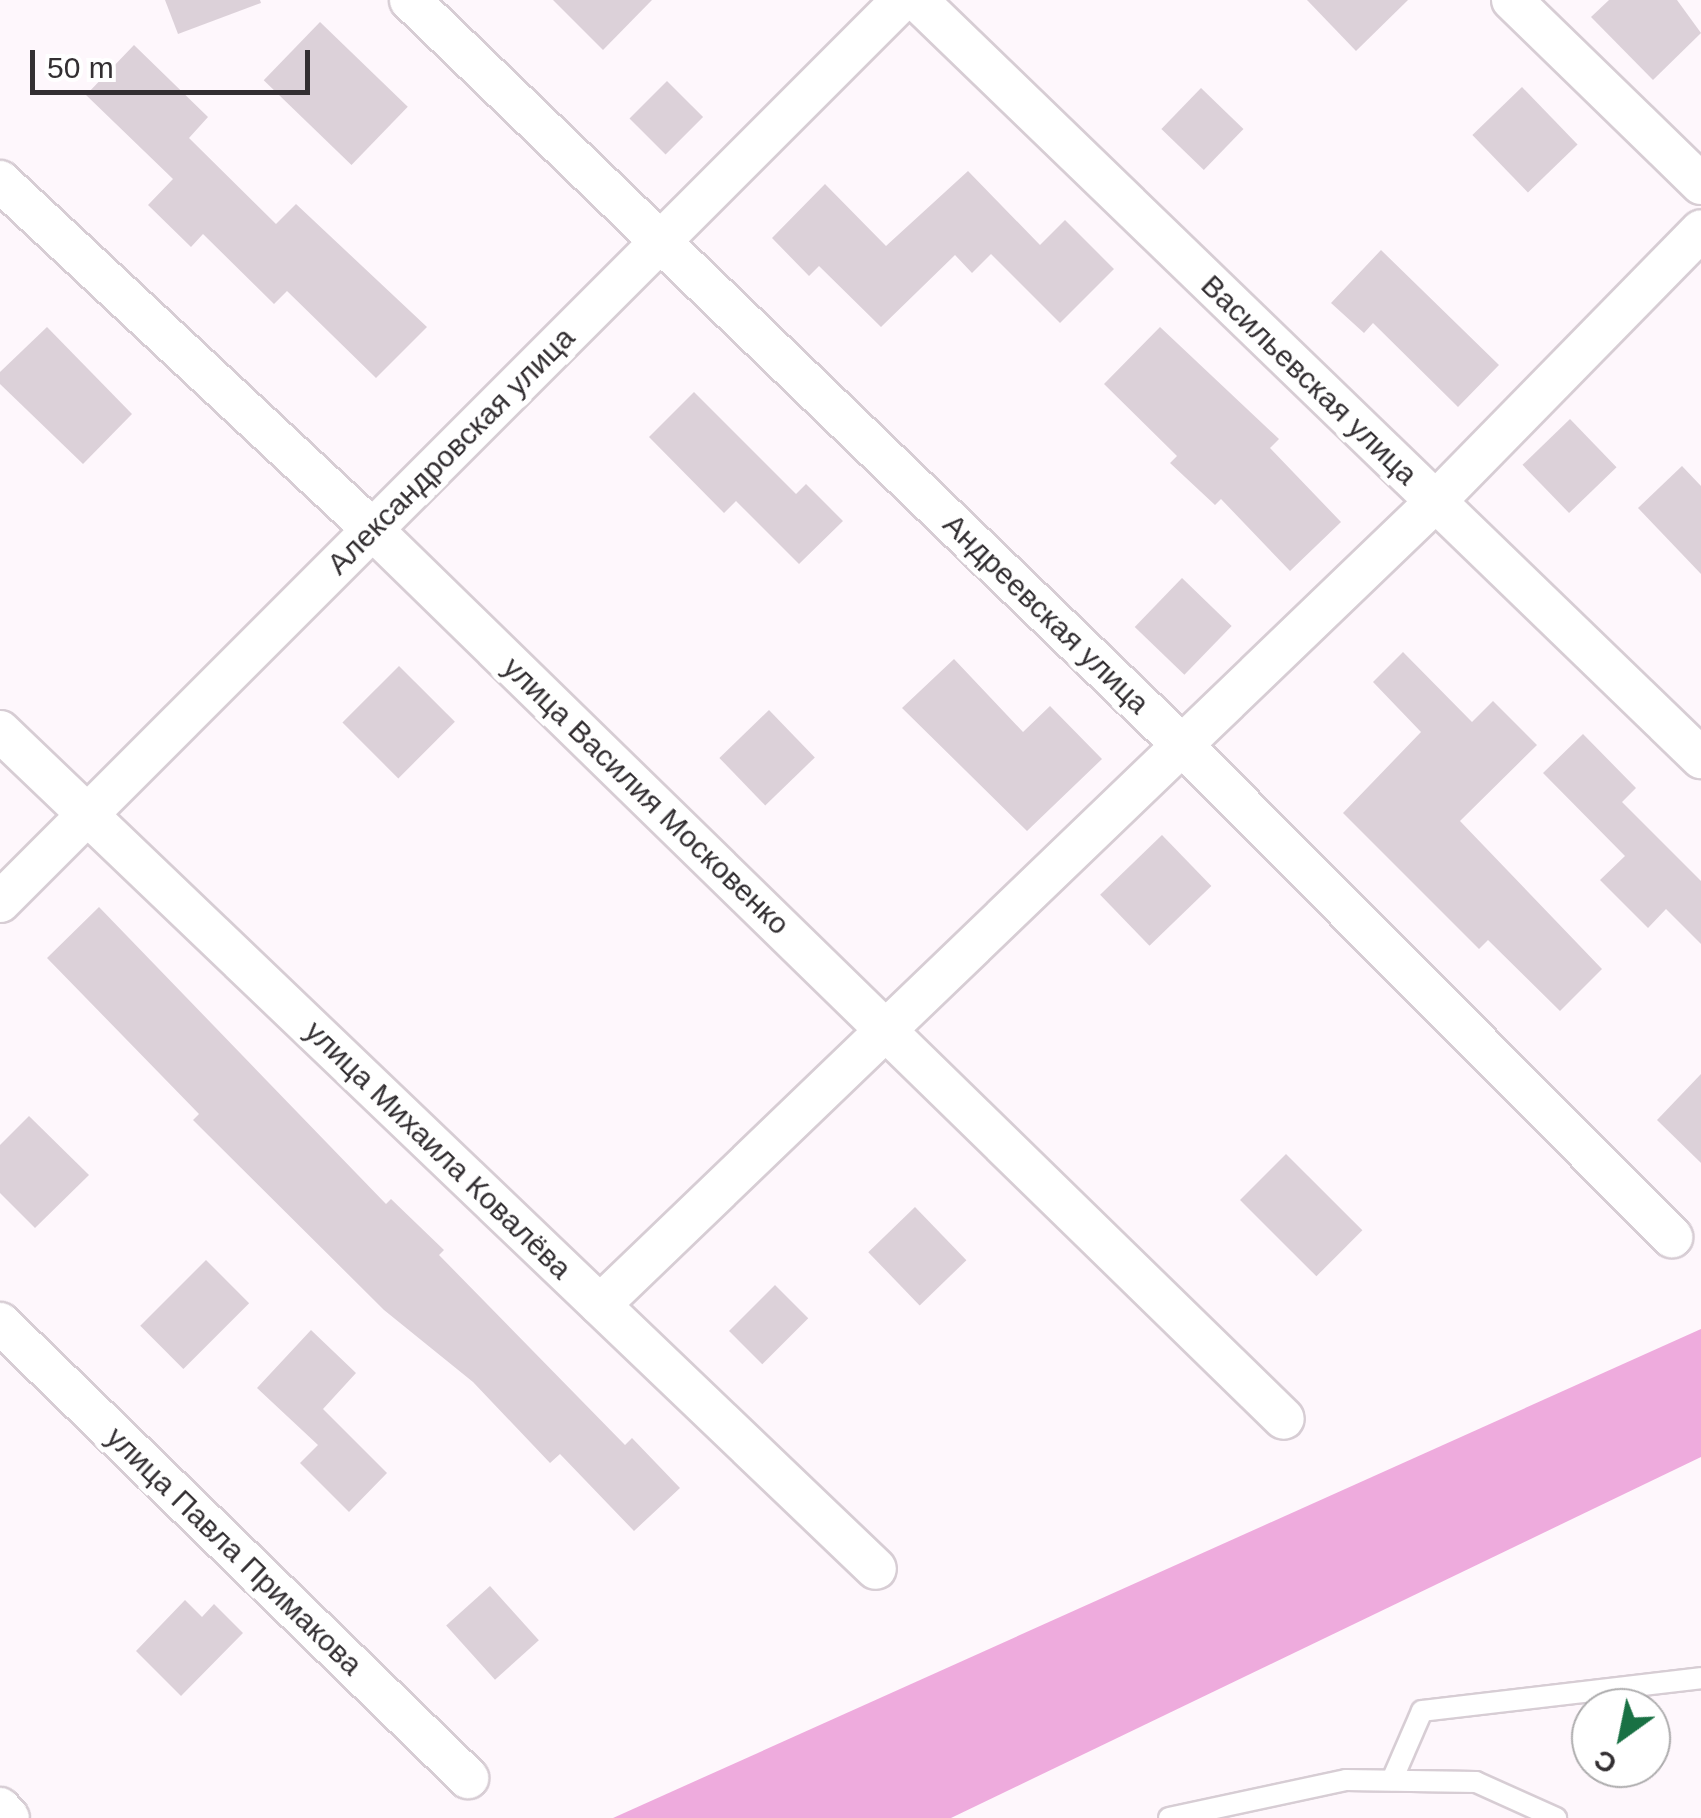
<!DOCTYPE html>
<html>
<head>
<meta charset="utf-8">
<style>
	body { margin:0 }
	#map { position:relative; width:1701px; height:1818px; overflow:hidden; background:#fef7fc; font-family:Helvetica,sans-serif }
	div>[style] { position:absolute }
	.forest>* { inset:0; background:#eeabdd }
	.building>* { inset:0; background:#dcd1d9; transform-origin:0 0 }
	.roads { filter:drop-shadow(2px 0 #d7cdd4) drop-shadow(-2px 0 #d7cdd4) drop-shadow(0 2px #d7cdd4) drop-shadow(0 -2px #d7cdd4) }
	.lane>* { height:20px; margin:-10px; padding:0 10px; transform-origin:10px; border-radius:10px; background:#fff }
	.street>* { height:40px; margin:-20px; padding:0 20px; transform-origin:20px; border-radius:20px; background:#fff }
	span { translate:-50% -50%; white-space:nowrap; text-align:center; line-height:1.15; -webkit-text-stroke:10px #fff; paint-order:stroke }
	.street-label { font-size:30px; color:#332f32 }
	.north { position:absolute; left:1571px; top:1688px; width:100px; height:100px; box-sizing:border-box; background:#fff; border:2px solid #adacad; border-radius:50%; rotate:213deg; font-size:28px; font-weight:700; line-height:40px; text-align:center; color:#332f32 }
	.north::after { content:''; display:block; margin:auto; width:35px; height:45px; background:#197144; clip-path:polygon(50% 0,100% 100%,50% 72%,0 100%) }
	.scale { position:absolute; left:30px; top:50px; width:280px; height:45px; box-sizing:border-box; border:5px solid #332f32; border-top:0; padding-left:12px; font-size:30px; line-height:35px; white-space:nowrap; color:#332f32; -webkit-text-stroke:8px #fff; paint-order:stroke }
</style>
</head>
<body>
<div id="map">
	<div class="forest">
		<i style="clip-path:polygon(1701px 1329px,1701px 1457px,951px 1818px,613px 1818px)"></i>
	</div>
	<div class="building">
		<i style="clip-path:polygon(165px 0,260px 0,261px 3px,178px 34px)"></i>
		<i style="clip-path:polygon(553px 0,652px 0,603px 50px)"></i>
		<i style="clip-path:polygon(1307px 0,1408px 0,1356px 51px)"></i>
		<i style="clip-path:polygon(1609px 0,1677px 0,1701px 33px,1653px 80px,1591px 17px)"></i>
		<i style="left:320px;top:22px;width:122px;height:81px;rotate:44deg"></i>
		<i style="clip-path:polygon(134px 45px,208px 117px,189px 138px,276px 224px,296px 204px,427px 327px,376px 378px,287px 291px,274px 304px,203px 234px,191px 247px,148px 205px,173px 179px,86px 95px)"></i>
		<i style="left:667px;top:81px;width:51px;height:53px;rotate:45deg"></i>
		<i style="left:1522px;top:87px;width:80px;height:69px;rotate:46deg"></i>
		<i style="left:1201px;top:88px;width:59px;height:57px;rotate:44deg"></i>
		<i style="clip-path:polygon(968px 171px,1040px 245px,1065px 220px,1114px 269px,1060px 323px,991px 254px,972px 273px,955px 255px,881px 327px,819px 266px,809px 276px,772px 238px,825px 184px,886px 246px)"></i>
		<i style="clip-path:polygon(1381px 250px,1499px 365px,1458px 407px,1373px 323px,1364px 333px,1331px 303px)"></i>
		<i style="clip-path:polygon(47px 327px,132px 414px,83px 464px,0 384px,0 372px)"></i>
		<i style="clip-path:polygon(1160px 327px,1279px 439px,1270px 448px,1341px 522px,1290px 571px,1221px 499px,1215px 505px,1170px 463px,1177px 456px,1104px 384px)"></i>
		<i style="clip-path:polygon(694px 392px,796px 494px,806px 484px,843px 521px,799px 564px,736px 501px,724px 513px,649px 437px)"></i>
		<i style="left:1570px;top:419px;width:67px;height:66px;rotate:46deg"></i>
		<i style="clip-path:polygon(1682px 466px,1701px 486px,1701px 574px,1638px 508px)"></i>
		<i style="left:1182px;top:578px;width:69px;height:68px;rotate:44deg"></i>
		<i style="clip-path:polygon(1403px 652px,1472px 722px,1493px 701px,1537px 745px,1460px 821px,1602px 969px,1560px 1011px,1488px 940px,1479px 949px,1343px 813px,1421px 732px,1373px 682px)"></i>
		<i style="clip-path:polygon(954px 659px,1023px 732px,1050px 706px,1102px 759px,1027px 831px,902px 708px)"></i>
		<i style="left:399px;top:666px;width:79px;height:80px;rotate:45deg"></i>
		<i style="left:769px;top:710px;width:66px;height:69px;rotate:46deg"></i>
		<i style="clip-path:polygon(1583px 734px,1636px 788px,1622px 802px,1701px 881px,1701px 944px,1666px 909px,1648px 928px,1600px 880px,1625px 856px,1543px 773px)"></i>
		<i style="left:1162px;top:835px;width:71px;height:86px;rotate:46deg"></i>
		<i style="clip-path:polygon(99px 907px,386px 1204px,391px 1199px,444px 1250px,439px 1255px,625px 1445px,632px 1438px,680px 1488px,634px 1531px,560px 1454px,550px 1463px,473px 1382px,384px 1310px,193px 1120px,199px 1114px,47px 958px)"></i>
		<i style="clip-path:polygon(1701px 1074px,1701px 1163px,1657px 1120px)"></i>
		<i style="clip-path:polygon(29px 1116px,89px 1175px,35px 1228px,0 1193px,0 1145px)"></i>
		<i style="left:1286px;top:1154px;width:108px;height:65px;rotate:45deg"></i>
		<i style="left:915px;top:1207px;width:74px;height:65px;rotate:46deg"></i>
		<i style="left:206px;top:1260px;width:61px;height:93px;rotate:45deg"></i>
		<i style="left:775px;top:1285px;width:47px;height:65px;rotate:45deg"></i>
		<i style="clip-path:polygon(311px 1330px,356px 1373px,323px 1409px,387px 1473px,349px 1512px,300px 1463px,318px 1445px,257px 1388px)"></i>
		<i style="left:490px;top:1586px;width:73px;height:59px;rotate:48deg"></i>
		<i style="clip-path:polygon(185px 1600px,202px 1617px,214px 1604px,243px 1633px,181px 1696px,136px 1651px)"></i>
	</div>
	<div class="roads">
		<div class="lane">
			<i style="left:1392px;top:1780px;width:75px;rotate:-66.5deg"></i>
			<i style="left:1422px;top:1711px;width:281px;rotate:-6.7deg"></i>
			<i style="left:1169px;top:1818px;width:181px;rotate:-12.1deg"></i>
			<i style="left:1346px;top:1780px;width:130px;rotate:0.9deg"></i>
			<i style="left:1476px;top:1782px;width:88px;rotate:24.2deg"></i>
		</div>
		<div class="street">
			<i style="left:410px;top:0;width:1069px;rotate:43.98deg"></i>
			<i style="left:1179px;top:742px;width:699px;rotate:45.12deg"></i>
			<i style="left:917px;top:0;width:1091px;rotate:44.03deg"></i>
			<i style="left:1512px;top:0;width:264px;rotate:44.2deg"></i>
			<i style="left:0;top:181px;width:512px;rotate:43.1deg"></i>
			<i style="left:374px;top:531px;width:1271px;rotate:44.3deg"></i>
			<i style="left:0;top:731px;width:1212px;rotate:43.73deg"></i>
			<i style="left:0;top:902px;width:1276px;rotate:-45deg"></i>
			<i style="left:600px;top:1305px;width:1158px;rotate:-43.88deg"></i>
			<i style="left:1435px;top:502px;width:380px;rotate:-45.6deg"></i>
			<i style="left:0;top:1323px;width:653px;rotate:44.19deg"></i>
			<i style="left:0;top:1808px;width:13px;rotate:48deg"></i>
		</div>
	</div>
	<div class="street-label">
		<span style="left:1309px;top:380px;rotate:44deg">Васильевская улица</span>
		<span style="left:451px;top:451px;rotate:-45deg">Александровская улица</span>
		<span style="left:1046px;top:614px;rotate:44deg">Андреевская улица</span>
		<span style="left:646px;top:796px;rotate:44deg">улица Василия Московенко</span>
		<span style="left:438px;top:1150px;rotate:44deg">улица Михаила Ковалёва</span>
		<span style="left:234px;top:1551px;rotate:44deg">улица Павла Примакова</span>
	</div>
	<div class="north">С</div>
	<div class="scale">50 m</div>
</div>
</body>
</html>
